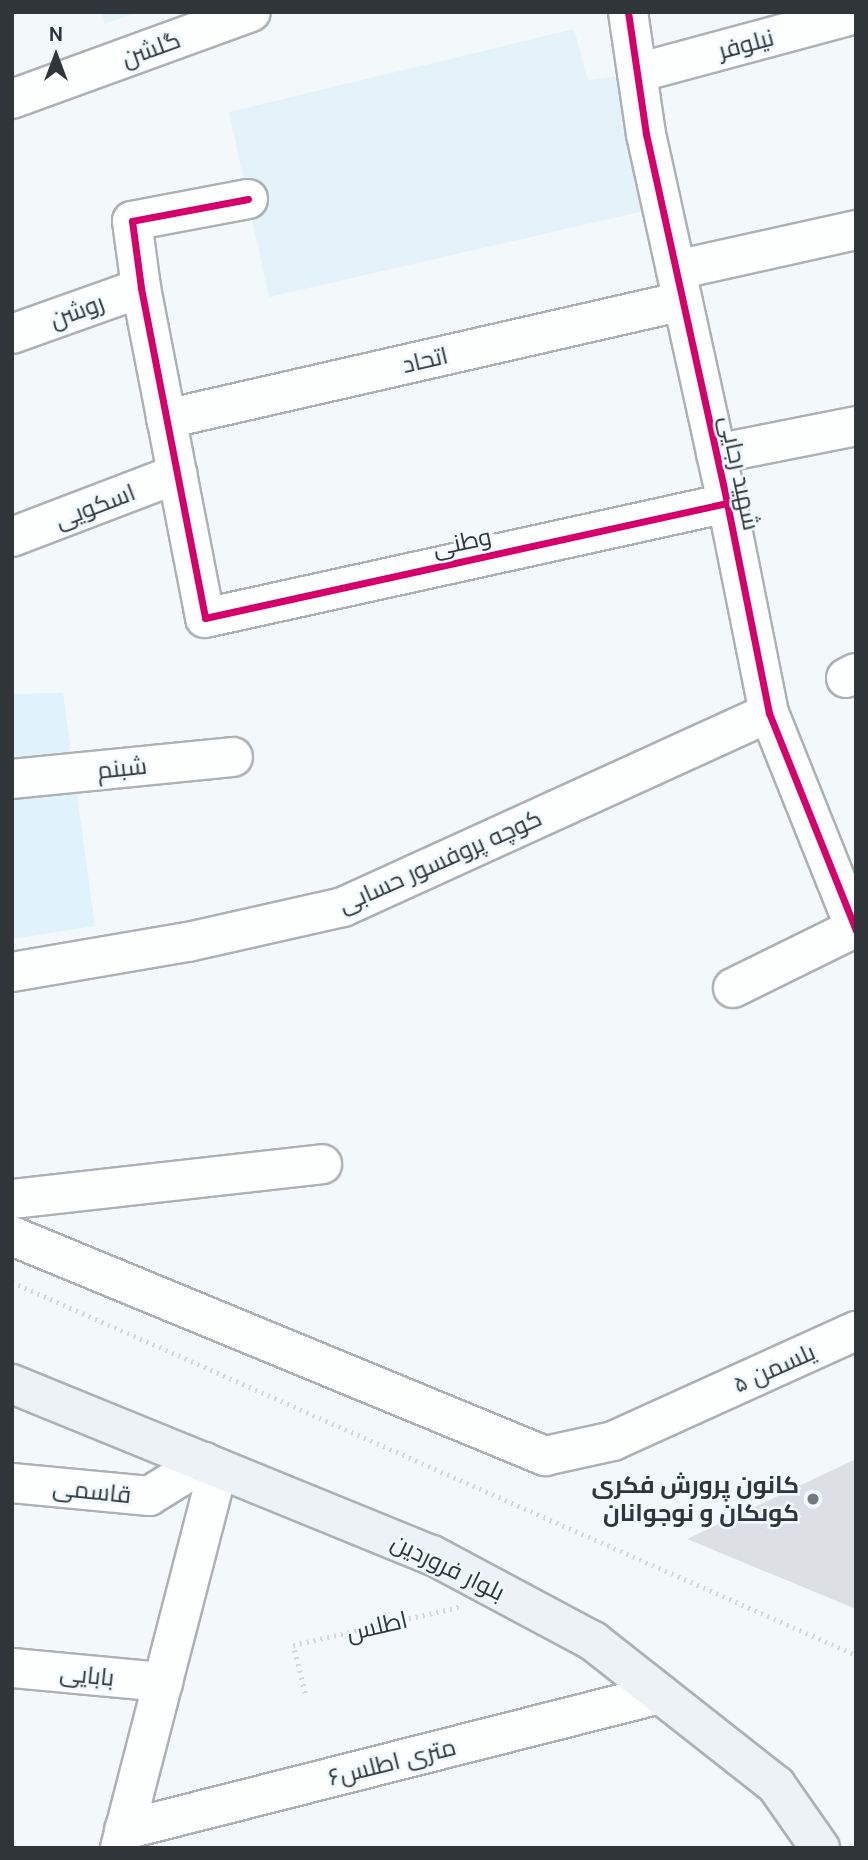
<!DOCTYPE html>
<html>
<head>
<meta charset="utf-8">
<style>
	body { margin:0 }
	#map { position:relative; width:868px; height:1860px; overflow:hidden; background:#f3f8fa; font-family:"DM Sans",Cairo,sans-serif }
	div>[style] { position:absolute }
	.built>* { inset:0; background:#e4f2fa }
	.green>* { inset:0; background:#e0f2fc }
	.building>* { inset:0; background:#dce0e4 }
	.path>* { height:4.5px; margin-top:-2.25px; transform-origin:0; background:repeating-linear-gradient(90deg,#d6d8da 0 2px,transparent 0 7px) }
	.roads { filter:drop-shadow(2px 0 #adb1b4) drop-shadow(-2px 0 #adb1b4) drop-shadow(0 2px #adb1b4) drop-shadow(0 -2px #adb1b4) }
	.minor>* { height:38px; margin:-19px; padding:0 19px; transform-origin:19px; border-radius:19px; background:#fdfefe }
	.major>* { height:38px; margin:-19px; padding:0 19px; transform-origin:19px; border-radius:19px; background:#ecf2f5 }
	.cycleway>* { height:7px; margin:-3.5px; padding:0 3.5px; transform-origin:3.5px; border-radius:3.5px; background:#d6006c }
	.dots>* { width:19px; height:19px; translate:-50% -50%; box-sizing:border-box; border:4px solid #f0f9fd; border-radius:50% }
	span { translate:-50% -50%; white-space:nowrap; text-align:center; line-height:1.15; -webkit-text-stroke:5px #f0f9fd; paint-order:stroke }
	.street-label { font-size:24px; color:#303539 }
	.poi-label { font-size:24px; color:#303539; font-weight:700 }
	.right { translate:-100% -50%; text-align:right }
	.frame { position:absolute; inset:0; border:14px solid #303539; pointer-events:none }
	.north { position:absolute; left:21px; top:21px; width:70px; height:70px; -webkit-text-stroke:5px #f0f9fd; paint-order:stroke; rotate:0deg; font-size:19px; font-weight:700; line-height:28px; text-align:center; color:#303539 }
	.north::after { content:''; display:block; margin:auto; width:24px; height:32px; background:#303539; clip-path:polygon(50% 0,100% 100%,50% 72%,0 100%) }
</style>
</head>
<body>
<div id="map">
	<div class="built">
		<i style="clip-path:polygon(102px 12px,138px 12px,104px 24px)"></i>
		<i style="clip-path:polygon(574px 29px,588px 80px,623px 76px,648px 210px,269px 297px,229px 112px)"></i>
	</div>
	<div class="green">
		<i style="clip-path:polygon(63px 693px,95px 926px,12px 939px,12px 694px)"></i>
	</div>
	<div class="building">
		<i style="clip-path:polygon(856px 1459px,856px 1609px,687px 1539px)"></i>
	</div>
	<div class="path">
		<i style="left:12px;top:1282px;width:923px;rotate:23.84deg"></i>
		<i style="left:305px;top:1693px;width:49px;rotate:-104deg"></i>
		<i style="left:293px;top:1645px;width:170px;rotate:-12.9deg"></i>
	</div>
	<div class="roads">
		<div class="minor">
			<i style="left:628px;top:12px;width:123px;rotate:81.6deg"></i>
			<i style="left:646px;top:134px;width:378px;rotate:77.6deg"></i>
			<i style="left:727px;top:503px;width:214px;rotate:78.7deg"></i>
			<i style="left:769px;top:713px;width:234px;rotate:68.2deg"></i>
			<i style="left:637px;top:73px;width:227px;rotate:-15.1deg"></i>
			<i style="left:12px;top:99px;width:254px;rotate:-20deg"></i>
			<i style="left:248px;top:199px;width:118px;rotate:169.3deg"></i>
			<i style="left:132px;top:221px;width:68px;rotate:82.3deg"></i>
			<i style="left:141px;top:288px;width:336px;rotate:79deg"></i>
			<i style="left:205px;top:618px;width:535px;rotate:-12.42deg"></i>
			<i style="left:676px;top:270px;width:184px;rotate:-12.5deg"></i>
			<i style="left:12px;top:334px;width:137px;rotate:-19.6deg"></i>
			<i style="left:166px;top:419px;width:530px;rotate:-12.86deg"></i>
			<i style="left:716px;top:454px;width:143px;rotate:-11.3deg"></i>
			<i style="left:12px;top:537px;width:177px;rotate:-20.9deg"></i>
			<i style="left:846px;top:678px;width:11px;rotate:-27deg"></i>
			<i style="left:12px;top:779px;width:222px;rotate:-5.7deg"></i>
			<i style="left:12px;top:972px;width:179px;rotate:-9.7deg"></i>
			<i style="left:188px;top:942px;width:159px;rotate:-12.7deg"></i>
			<i style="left:343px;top:907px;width:468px;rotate:-24.5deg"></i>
			<i style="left:733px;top:988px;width:136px;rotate:-26.2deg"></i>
			<i style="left:12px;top:1199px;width:312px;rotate:-6.4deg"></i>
			<i style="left:12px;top:1236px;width:577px;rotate:22.43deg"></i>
			<i style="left:545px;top:1456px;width:70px;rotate:-12.4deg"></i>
			<i style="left:613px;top:1441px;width:267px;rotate:-24.4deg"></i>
			<i style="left:12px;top:1483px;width:138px;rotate:5.4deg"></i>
			<i style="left:149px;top:1496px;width:65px;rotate:-31.7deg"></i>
			<i style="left:12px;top:1668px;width:152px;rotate:5.3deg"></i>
			<i style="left:124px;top:1830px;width:553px;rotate:-14.24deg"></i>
			<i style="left:120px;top:1848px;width:392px;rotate:-75.5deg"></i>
		</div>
		<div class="major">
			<i style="left:12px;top:1384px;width:453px;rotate:22.2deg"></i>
			<i style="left:432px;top:1555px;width:183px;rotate:28.1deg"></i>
			<i style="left:593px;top:1641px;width:233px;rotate:38.2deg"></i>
			<i style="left:776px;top:1785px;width:77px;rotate:55.1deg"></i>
		</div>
	</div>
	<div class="cycleway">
		<i style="left:628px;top:12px;width:123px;rotate:81.6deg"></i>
		<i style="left:646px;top:134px;width:378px;rotate:77.6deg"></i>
		<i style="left:727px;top:503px;width:214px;rotate:78.7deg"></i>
		<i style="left:769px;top:713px;width:234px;rotate:68.2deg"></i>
		<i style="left:248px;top:199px;width:118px;rotate:169.3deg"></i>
		<i style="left:132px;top:221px;width:68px;rotate:82.3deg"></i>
		<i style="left:141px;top:288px;width:336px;rotate:79deg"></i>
		<i style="left:205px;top:618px;width:535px;rotate:-12.42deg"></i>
	</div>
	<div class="dots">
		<i style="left:813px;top:1499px;background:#74797d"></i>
	</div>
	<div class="street-label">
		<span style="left:746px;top:44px;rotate:-15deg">نیلوفر</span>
		<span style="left:151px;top:49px;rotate:-20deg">گلشن</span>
		<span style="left:77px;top:311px;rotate:-20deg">روشن</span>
		<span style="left:425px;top:360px;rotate:-13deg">اتحاد</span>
		<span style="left:740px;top:473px;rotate:78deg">شهید رجایی</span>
		<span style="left:95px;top:506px;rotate:-21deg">اسکویی</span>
		<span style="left:462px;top:542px;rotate:-12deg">وطنی</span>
		<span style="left:122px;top:768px;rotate:-6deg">شبنم</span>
		<span style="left:440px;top:861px;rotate:-24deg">کوچه پروفسور حسابی</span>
		<span style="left:774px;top:1368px;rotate:-24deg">یلسمن ۵</span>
		<span style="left:92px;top:1491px;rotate:6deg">قاسمی</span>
		<span style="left:448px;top:1567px;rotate:26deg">بلوار فروردین</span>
		<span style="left:377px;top:1626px;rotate:-13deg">اطلس</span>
		<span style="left:87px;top:1675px;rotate:6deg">بابایی</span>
		<span style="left:392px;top:1762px;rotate:-14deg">۶متری اطلس</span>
	</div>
	<div class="poi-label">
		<span class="right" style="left:799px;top:1499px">کانون پرورش فکرى<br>کوىکان و نوجوانان</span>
	</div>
	<div class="frame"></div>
	<div class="north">N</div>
</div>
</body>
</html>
